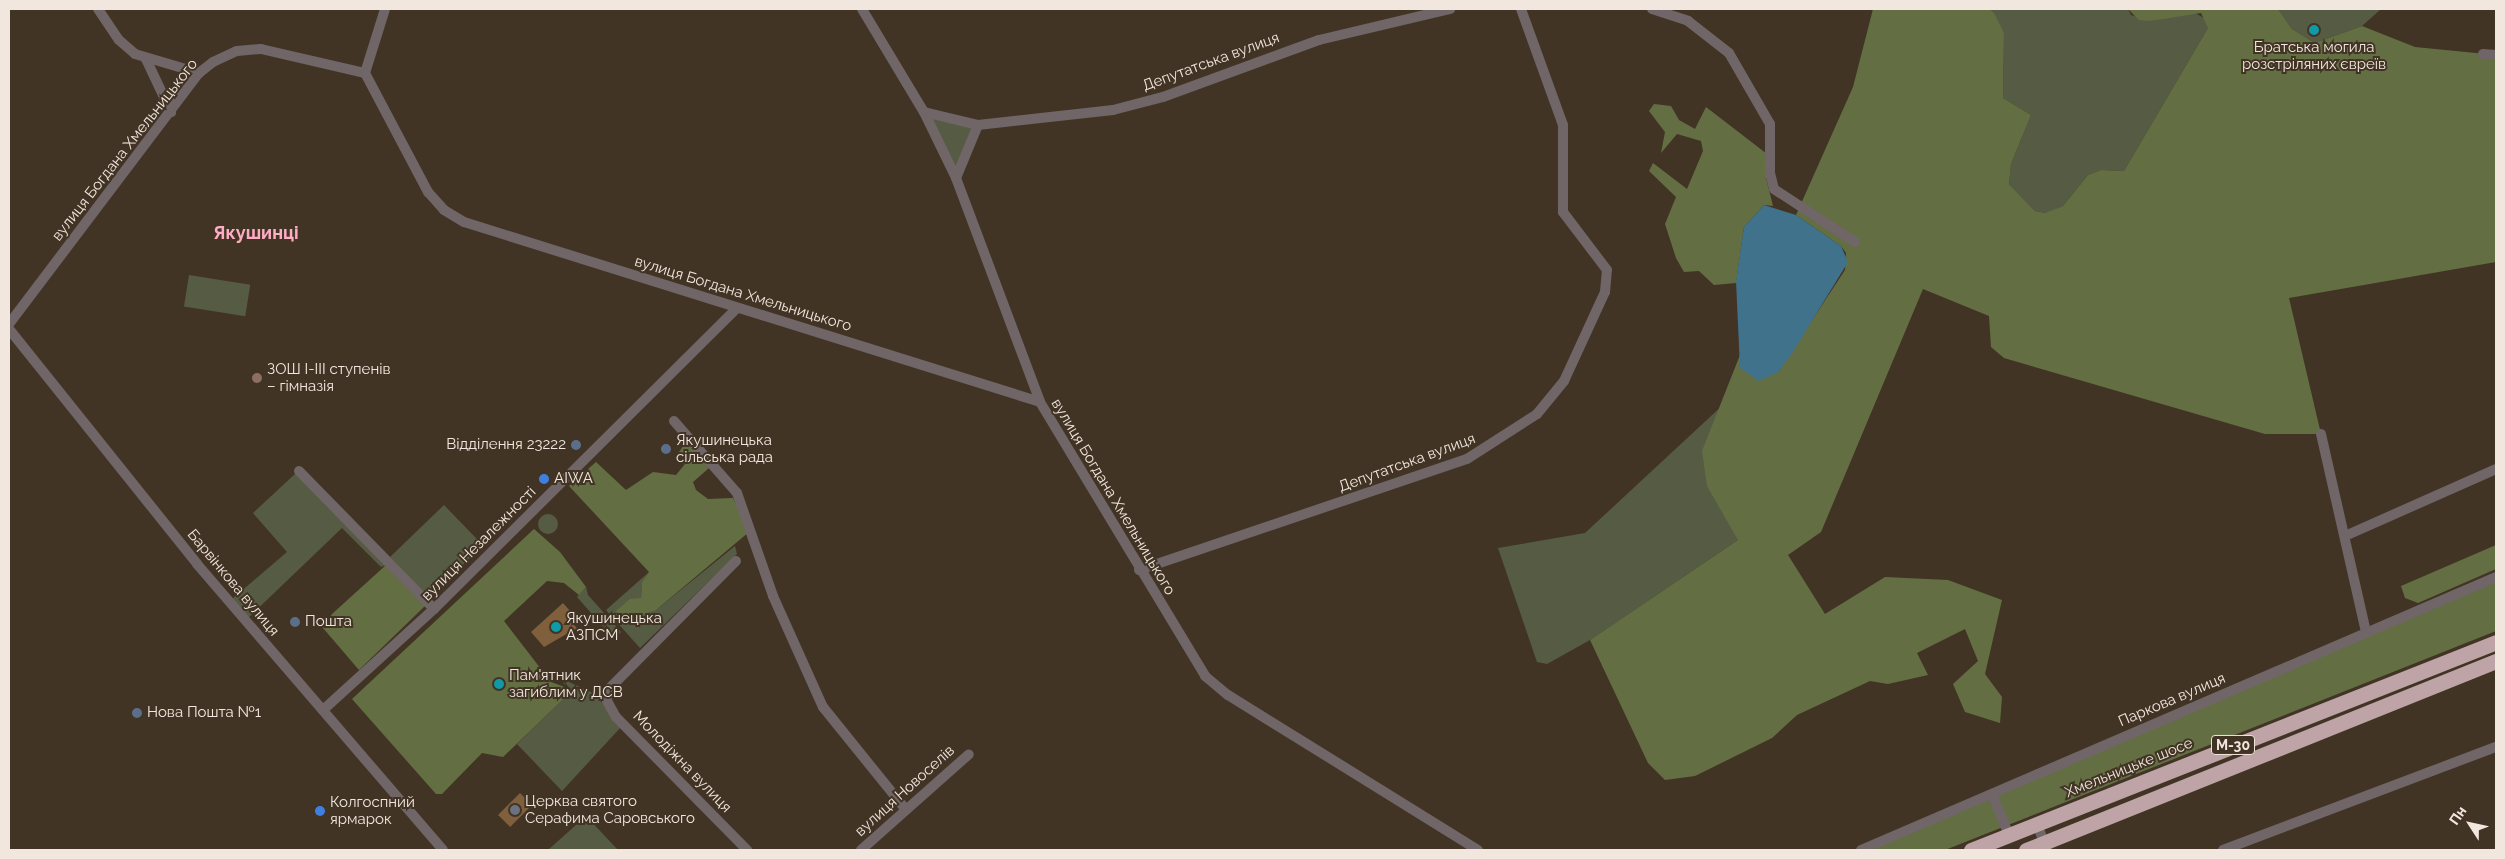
<!DOCTYPE html>
<html>
<head>
<meta charset="utf-8">
<style>
	body { margin:0 }
	#map { position:relative; width:2505px; height:859px; overflow:hidden; background:#423425; font-family:Raleway,sans-serif }
	div>[style] { position:absolute }
	.green>* { inset:0; background:#555c43; transform-origin:0 0 }
	.round { border-radius:50% }
	.forest>* { inset:0; background:#636f43 }
	.water>* { inset:0; background:#41728b }
	.building>* { inset:0; background:#805f3c; transform-origin:0 0 }
	.minor>* { height:10px; margin:-5px; padding:0 5px; transform-origin:5px; border-radius:5px; background:#706567 }
	.highway>* { height:15px; margin:-7.5px; padding:0 7.5px; transform-origin:7.5px; border-radius:7.5px; background:#bea3a7 }
	.dots>* { width:14px; height:14px; translate:-50% -50%; box-sizing:border-box; border:2px solid #423425; border-radius:50% }
	span { translate:-50% -50%; white-space:nowrap; text-align:center; line-height:1.15; -webkit-text-stroke:4px #423425; paint-order:stroke }
	.shield-label span { padding:1px 4px; background:#423425; border:1px solid; border-radius:4px; -webkit-text-stroke-width:0 }
	.shield-label { font-size:14px; color:#f1e7de; font-weight:700 }
	.poi-label { font-size:15px; color:#f1e7de }
	.left { translate:0 -50%; text-align:left }
	.right { translate:-100% -50%; text-align:right }
	.street-label { font-size:15px; color:#f1e7de }
	.quarter-label { font-size:18px; color:#feacc4; font-weight:700 }
	.frame { position:absolute; inset:0; border:10px solid #f1e7de; pointer-events:none }
	.north { position:absolute; left:2445px; top:799px; width:50px; height:50px; -webkit-text-stroke:4px #423425; paint-order:stroke; rotate:305deg; font-size:14px; font-weight:700; line-height:20px; text-align:center; color:#f1e7de }
	.north::after { content:''; display:block; margin:auto; width:18px; height:22px; background:#f1e7de; clip-path:polygon(50% 0,100% 100%,50% 72%,0 100%) }
</style>
</head>
<body>
<div id="map">
	<div class="green">
		<i style="clip-path:polygon(1989px 9px,2128px 9px,2131px 15px,2150px 21px,2193px 12px,2208px 20px,2208px 28px,2124px 171px,2101px 170px,2088px 175px,2063px 206px,2046px 213px,2035px 211px,2009px 184px,2011px 164px,2031px 115px,2003px 98px,2004px 33px)"></i>
		<i style="clip-path:polygon(2278px 9px,2381px 9px,2362px 26px,2315px 43px,2292px 29px)"></i>
		<i style="clip-path:polygon(924px 112px,978px 125px,956px 178px)"></i>
		<i style="left:189px;top:275px;width:62px;height:32px;rotate:9deg"></i>
		<i style="clip-path:polygon(1816px 316px,1738px 540px,1590px 640px,1547px 664px,1537px 662px,1498px 548px,1585px 533px,1724px 404px,1740px 355px,1744px 365px,1778px 372px)"></i>
		<i style="clip-path:polygon(296px 473px,386px 565px,381px 567px,342px 528px,247px 619px,232px 599px,287px 552px,253px 513px)"></i>
		<i style="left:444px;top:505px;width:56px;height:75px;rotate:46deg"></i>
		<i class="round" style="left:538px;top:514px;width:20px;height:20px"></i>
		<i style="clip-path:polygon(735px 546px,737px 554px,640px 648px,606px 610px,649px 572px,642px 582px,641px 598px,656px 610px)"></i>
		<i style="clip-path:polygon(586px 587px,588px 595px,621px 632px,614px 639px,577px 597px)"></i>
		<i style="clip-path:polygon(567px 681px,595px 694px,621px 727px,562px 791px,517px 744px,573px 690px,563px 683px)"></i>
		<i style="clip-path:polygon(586px 816px,618px 850px,548px 850px)"></i>
	</div>
	<div class="forest">
		<i style="clip-path:polygon(1873px 9px,1989px 9px,1994px 13px,2004px 33px,2003px 98px,2031px 115px,2011px 164px,2009px 184px,2035px 211px,2045px 213px,2063px 206px,2088px 175px,2101px 170px,2124px 171px,2208px 28px,2201px 13px,2150px 21px,2139px 20px,2128px 9px,2278px 9px,2292px 29px,2315px 43px,2362px 26px,2415px 47px,2496px 55px,2496px 262px,2289px 298px,2321px 434px,2265px 434px,2004px 358px,1991px 347px,1989px 316px,1923px 289px,1821px 532px,1788px 555px,1825px 614px,1885px 577px,1948px 580px,2002px 600px,1985px 674px,2002px 697px,2000px 723px,1965px 712px,1953px 684px,1978px 661px,1965px 629px,1917px 653px,1928px 675px,1888px 684px,1870px 681px,1797px 715px,1772px 738px,1695px 776px,1665px 780px,1648px 763px,1590px 640px,1738px 540px,1707px 486px,1702px 451px,1740px 355px,1740px 368px,1778px 372px,1845px 270px,1846px 253px,1841px 246px,1796px 215px,1853px 87px)"></i>
		<i style="clip-path:polygon(1654px 104px,1671px 106px,1679px 120px,1695px 129px,1706px 107px,1767px 154px,1766px 178px,1773px 206px,1764px 205px,1744px 227px,1736px 283px,1714px 285px,1699px 271px,1684px 272px,1676px 258px,1665px 224px,1676px 197px,1649px 171px,1653px 163px,1687px 189px,1703px 151px,1701px 141px,1677px 134px,1661px 153px,1665px 132px,1649px 111px)"></i>
		<i style="clip-path:polygon(686px 442px,709px 468px,693px 482px,696px 490px,708px 499px,733px 498px,749px 532px,656px 610px,624px 621px,616px 611px,630px 599px,641px 598px,642px 582px,649px 572px,569px 486px,596px 462px,626px 490px,653px 472px,676px 475px,685px 464px,679px 452px)"></i>
		<i style="clip-path:polygon(534px 529px,560px 552px,586px 587px,579px 595px,564px 583px,547px 581px,504px 621px,551px 682px,573px 690px,503px 757px,482px 753px,442px 794px,436px 794px,352px 699px)"></i>
		<i style="clip-path:polygon(2496px 545px,2496px 569px,2418px 603px,2405px 598px,2401px 586px)"></i>
		<i style="clip-path:polygon(386px 565px,426px 605px,359px 670px,323px 628px,332px 614px)"></i>
		<i style="clip-path:polygon(2496px 577px,2496px 631px,1945px 850px,1861px 850px)"></i>
	</div>
	<div class="water">
		<i style="clip-path:polygon(1764px 205px,1796px 215px,1841px 246px,1848px 262px,1791px 355px,1778px 372px,1759px 381px,1740px 368px,1736px 281px,1744px 227px)"></i>
	</div>
	<div class="building">
		<i style="clip-path:polygon(563px 603px,579px 621px,574px 625px,577px 628px,544px 647px,531px 632px)"></i>
		<i style="left:520px;top:793px;width:17px;height:31px;rotate:45deg"></i>
	</div>
	<div class="minor">
		<i style="left:98px;top:9px;width:37px;rotate:56deg"></i>
		<i style="left:119px;top:40px;width:21px;rotate:41deg"></i>
		<i style="left:135px;top:54px;width:67px;rotate:16.5deg"></i>
		<i style="left:862px;top:9px;width:120px;rotate:59deg"></i>
		<i style="left:924px;top:112px;width:73px;rotate:64.1deg"></i>
		<i style="left:956px;top:178px;width:239px;rotate:69.4deg"></i>
		<i style="left:1652px;top:9px;width:38px;rotate:18deg"></i>
		<i style="left:1688px;top:21px;width:52px;rotate:38deg"></i>
		<i style="left:1729px;top:53px;width:82px;rotate:60deg"></i>
		<i style="left:1770px;top:124px;width:49px;rotate:90deg"></i>
		<i style="left:1770px;top:173px;width:16px;rotate:76deg"></i>
		<i style="left:1774px;top:189px;width:97px;rotate:33.2deg"></i>
		<i style="left:2483px;top:54px;width:13px;rotate:4deg"></i>
		<i style="left:146px;top:59px;width:59px;rotate:64.7deg"></i>
		<i style="left:365px;top:73px;width:67px;rotate:-72.6deg"></i>
		<i style="left:924px;top:112px;width:56px;rotate:13.5deg"></i>
		<i style="left:978px;top:125px;width:136px;rotate:-6.3deg"></i>
		<i style="left:1113px;top:110px;width:52px;rotate:-14.6deg"></i>
		<i style="left:1163px;top:97px;width:166px;rotate:-20.1deg"></i>
		<i style="left:1319px;top:40px;width:135px;rotate:-13.3deg"></i>
		<i style="left:956px;top:178px;width:57px;rotate:-67.5deg"></i>
		<i style="left:9px;top:324px;width:315px;rotate:-52.9deg"></i>
		<i style="left:199px;top:73px;width:18px;rotate:-38deg"></i>
		<i style="left:213px;top:62px;width:26px;rotate:-25deg"></i>
		<i style="left:237px;top:51px;width:24px;rotate:-5deg"></i>
		<i style="left:261px;top:49px;width:107px;rotate:13deg"></i>
		<i style="left:365px;top:73px;width:135px;rotate:62.1deg"></i>
		<i style="left:428px;top:192px;width:24px;rotate:48deg"></i>
		<i style="left:444px;top:210px;width:23px;rotate:31deg"></i>
		<i style="left:464px;top:222px;width:603px;rotate:17.35deg"></i>
		<i style="left:1040px;top:402px;width:320px;rotate:58.9deg"></i>
		<i style="left:1205px;top:676px;width:30px;rotate:40deg"></i>
		<i style="left:1228px;top:695px;width:294px;rotate:31.8deg"></i>
		<i style="left:9px;top:329px;width:301px;rotate:51.3deg"></i>
		<i style="left:197px;top:564px;width:377px;rotate:49.3deg"></i>
		<i style="left:674px;top:421px;width:96px;rotate:48.8deg"></i>
		<i style="left:737px;top:493px;width:109px;rotate:70.7deg"></i>
		<i style="left:773px;top:596px;width:122px;rotate:65.8deg"></i>
		<i style="left:823px;top:707px;width:132px;rotate:51.1deg"></i>
		<i style="left:2321px;top:434px;width:203px;rotate:77.2deg"></i>
		<i style="left:299px;top:471px;width:193px;rotate:45.6deg"></i>
		<i style="left:2345px;top:536px;width:165px;rotate:-23.9deg"></i>
		<i style="left:736px;top:561px;width:182px;rotate:134.8deg"></i>
		<i style="left:608px;top:690px;width:11px;rotate:95deg"></i>
		<i style="left:607px;top:701px;width:18px;rotate:61deg"></i>
		<i style="left:616px;top:717px;width:187px;rotate:45.4deg"></i>
		<i style="left:1139px;top:570px;width:346px;rotate:-18.7deg"></i>
		<i style="left:1467px;top:459px;width:83px;rotate:-32.7deg"></i>
		<i style="left:1537px;top:414px;width:43px;rotate:-50.7deg"></i>
		<i style="left:1564px;top:381px;width:98px;rotate:-65.3deg"></i>
		<i style="left:1605px;top:292px;width:22px;rotate:-85deg"></i>
		<i style="left:1607px;top:270px;width:73px;rotate:-127.2deg"></i>
		<i style="left:1563px;top:212px;width:87px;rotate:-90deg"></i>
		<i style="left:1563px;top:125px;width:123px;rotate:-109.9deg"></i>
		<i style="left:323px;top:710px;width:150px;rotate:-42.3deg"></i>
		<i style="left:434px;top:609px;width:426px;rotate:-44.8deg"></i>
		<i style="left:1992px;top:794px;width:44px;rotate:67.5deg"></i>
		<i style="left:2037px;top:824px;width:28px;rotate:69deg"></i>
		<i style="left:861px;top:850px;width:144px;rotate:-41.6deg"></i>
		<i style="left:1861px;top:850px;width:691px;rotate:-23.26deg"></i>
		<i style="left:2223px;top:850px;width:292px;rotate:-20.7deg"></i>
	</div>
	<div class="highway">
		<i style="left:1971px;top:850px;width:565px;rotate:-21.61deg"></i>
		<i style="left:2026px;top:850px;width:507px;rotate:-21.91deg"></i>
	</div>
	<div class="dots">
		<i style="left:2314px;top:30px;background:#0f9aa8"></i>
		<i style="left:257px;top:378px;background:#8d6e63"></i>
		<i style="left:576px;top:445px;background:#5c6f8a"></i>
		<i style="left:666px;top:449px;background:#5c6f8a"></i>
		<i style="left:544px;top:479px;background:#3f7fe0"></i>
		<i style="left:295px;top:622px;background:#5c6f8a"></i>
		<i style="left:556px;top:627px;background:#0f9aa8"></i>
		<i style="left:499px;top:684px;background:#0f9aa8"></i>
		<i style="left:137px;top:713px;background:#5c6f8a"></i>
		<i style="left:515px;top:810px;background:#6b7280"></i>
		<i style="left:320px;top:811px;background:#3f7fe0"></i>
	</div>
	<div class="shield-label">
		<span style="left:2233px;top:745px">М-30</span>
	</div>
	<div class="poi-label">
		<span style="left:2314px;top:56px">Братська могила<br>розстріляних євреїв</span>
		<span class="left" style="left:267px;top:378px">ЗОШ І-ІІІ ступенів<br>– гімназія</span>
		<span class="left" style="left:676px;top:449px">Якушинецька<br>сільська рада</span>
		<span class="right" style="left:566px;top:445px">Відділення 23222</span>
		<span class="left" style="left:554px;top:479px">AIWA</span>
		<span class="left" style="left:566px;top:627px">Якушинецька<br>АЗПСМ</span>
		<span class="left" style="left:305px;top:622px">Пошта</span>
		<span class="left" style="left:509px;top:684px">Пам'ятник<br>загиблим у ДСВ</span>
		<span class="left" style="left:147px;top:713px">Нова Пошта №1</span>
		<span class="left" style="left:525px;top:810px">Церква святого<br>Серафима Саровського</span>
		<span class="left" style="left:330px;top:811px">Колгоспний<br>ярмарок</span>
	</div>
	<div class="street-label">
		<span style="left:1211px;top:62px;rotate:-20deg">Депутатська вулиця</span>
		<span style="left:125px;top:150px;rotate:-52deg">вулиця Богдана Хмельницького</span>
		<span style="left:743px;top:294px;rotate:17deg">вулиця Богдана Хмельницького</span>
		<span style="left:1407px;top:463px;rotate:-20deg">Депутатська вулиця</span>
		<span style="left:1113px;top:497px;rotate:59deg">вулиця Богдана Хмельницького</span>
		<span style="left:479px;top:544px;rotate:-45deg">вулиця Незалежності</span>
		<span style="left:233px;top:583px;rotate:50deg">Барвінкова вулиця</span>
		<span style="left:2172px;top:700px;rotate:-23deg">Паркова вулиця</span>
		<span style="left:682px;top:762px;rotate:46deg">Молодіжна вулиця</span>
		<span style="left:2129px;top:768px;rotate:-22deg">Хмельницьке шосе</span>
		<span style="left:905px;top:791px;rotate:-42deg">вулиця Новоселів</span>
	</div>
	<div class="quarter-label">
		<span style="left:256px;top:233px">Якушинці</span>
	</div>
	<div class="frame"></div>
	<div class="north">Пн</div>
</div>
</body>
</html>
